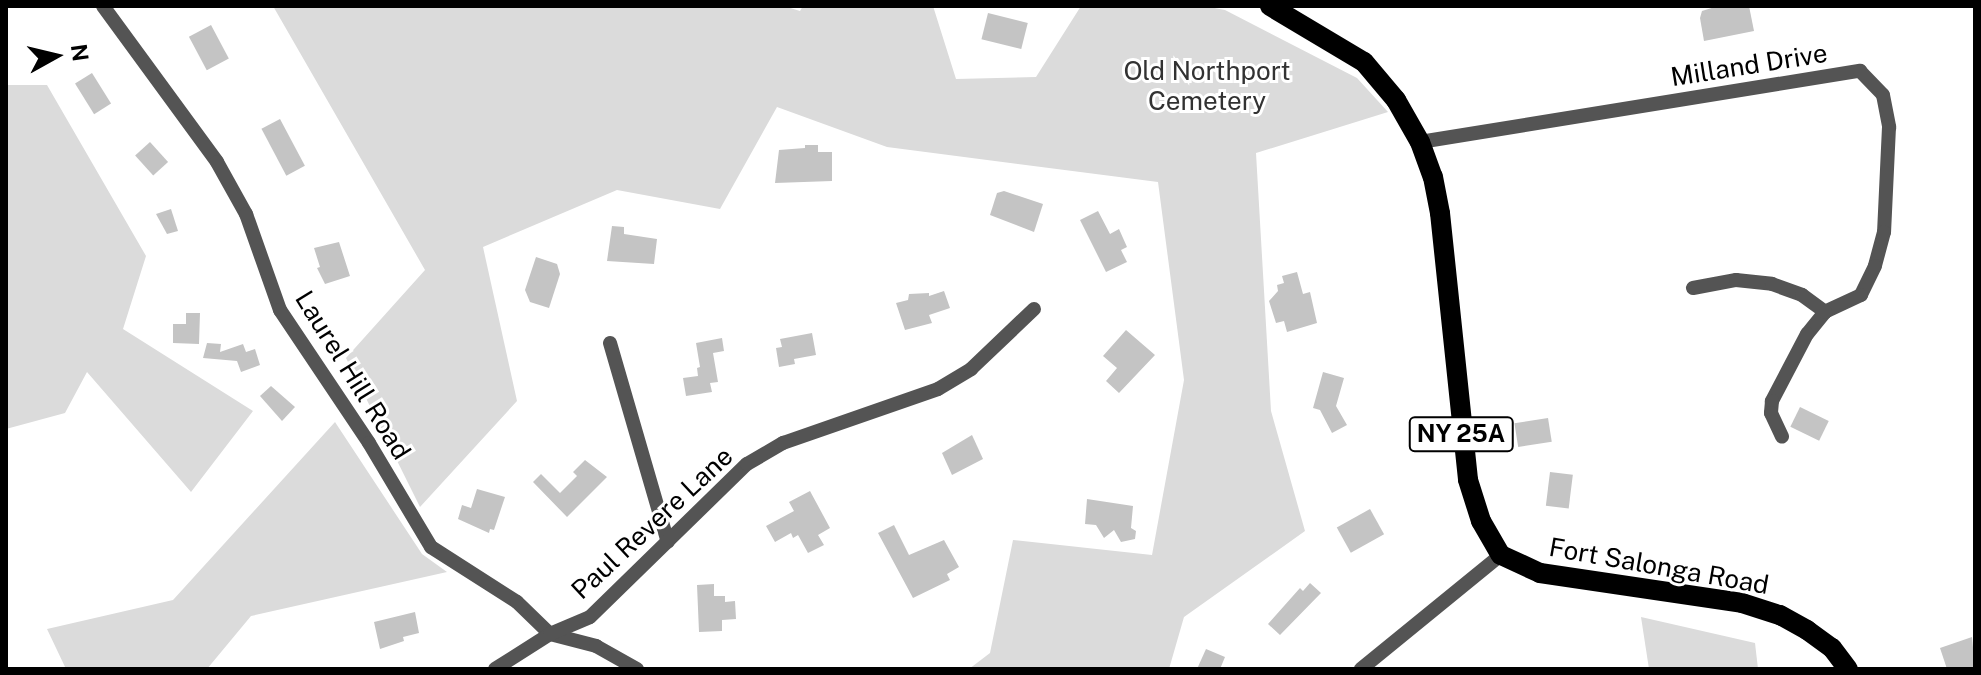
<!DOCTYPE html>
<html>
<head>
<meta charset="utf-8">
<style>
	body { margin:0 }
	#map { position:relative; width:1981px; height:675px; overflow:hidden; background:#fff; font-family:"Public Sans",sans-serif }
	div>[style] { position:absolute }
	.green>* { inset:0; background:#dbdbdb }
	.building>* { inset:0; background:#c4c4c4; transform-origin:0 0 }
	.minor>* { height:14px; margin:-7px; padding:0 7px; transform-origin:7px; border-radius:7px; background:#545454 }
	.primary>* { height:20px; margin:-10px; padding:0 10px; transform-origin:10px; border-radius:10px; background:#000 }
	span { translate:-50% -50%; white-space:nowrap; text-align:center; line-height:1.15; -webkit-text-stroke:6px #fff; paint-order:stroke }
	.shield-label span { padding:2px 6px; background:#fff; border:2px solid; border-radius:6px; -webkit-text-stroke-width:0 }
	.shield-label { font-size:24px; color:#000; font-weight:700 }
	.street-label { font-size:26px; color:#000 }
	.park-label { font-size:26px; color:#323232 }
	.frame { position:absolute; inset:0; border:8px solid #000; pointer-events:none }
	.north { position:absolute; left:16px; top:16px; width:80px; height:80px; -webkit-text-stroke:6px #fff; paint-order:stroke; rotate:82deg; font-size:22px; font-weight:700; line-height:32px; text-align:center; color:#000 }
	.north::after { content:''; display:block; margin:auto; width:28px; height:36px; background:#000; clip-path:polygon(50% 0,100% 100%,50% 72%,0 100%) }
</style>
</head>
<body>
<div id="map">
	<div class="green">
		<i style="clip-path:polygon(273px 6px,784px 6px,800px 11px,803px 6px,933px 6px,956px 79px,1036px 77px,1081px 6px,1204px 6px,1225px 10px,1357px 78px,1388px 112px,1256px 153px,1271px 411px,1305px 531px,1184px 617px,1169px 669px,969px 669px,990px 653px,1013px 540px,1152px 555px,1184px 380px,1158px 182px,887px 147px,777px 107px,720px 209px,617px 190px,483px 247px,517px 401px,420px 507px,346px 358px,425px 270px)"></i>
		<i style="clip-path:polygon(6px 85px,47px 85px,146px 256px,123px 329px,253px 411px,191px 492px,87px 372px,65px 413px,6px 429px)"></i>
		<i style="clip-path:polygon(335px 422px,422px 554px,447px 572px,251px 616px,207px 669px,66px 669px,47px 629px,173px 600px)"></i>
		<i style="clip-path:polygon(1641px 617px,1755px 643px,1758px 669px,1649px 669px)"></i>
	</div>
	<div class="building">
		<i style="clip-path:polygon(1718px 6px,1749px 6px,1754px 31px,1704px 41px,1700px 18px,1702px 11px)"></i>
		<i style="left:988px;top:13px;width:41px;height:27px;rotate:14deg"></i>
		<i style="left:211px;top:25px;width:38px;height:25px;rotate:62deg"></i>
		<i style="left:92px;top:73px;width:36px;height:20px;rotate:58deg"></i>
		<i style="left:280px;top:119px;width:53px;height:21px;rotate:62deg"></i>
		<i style="left:150px;top:142px;width:27px;height:20px;rotate:48deg"></i>
		<i style="clip-path:polygon(805px 145px,818px 145px,818px 152px,832px 152px,832px 181px,775px 183px,779px 150px,805px 148px)"></i>
		<i style="clip-path:polygon(1004px 191px,1043px 204px,1034px 232px,990px 215px,997px 193px)"></i>
		<i style="clip-path:polygon(171px 209px,178px 231px,167px 234px,156px 214px)"></i>
		<i style="clip-path:polygon(1098px 211px,1110px 234px,1119px 229px,1127px 247px,1121px 250px,1127px 262px,1106px 272px,1080px 220px)"></i>
		<i style="clip-path:polygon(612px 226px,624px 227px,624px 234px,657px 239px,654px 264px,607px 261px)"></i>
		<i style="clip-path:polygon(339px 242px,350px 276px,325px 284px,317px 268px,320px 267px,314px 248px)"></i>
		<i style="clip-path:polygon(536px 257px,557px 264px,560px 274px,549px 308px,530px 302px,525px 290px)"></i>
		<i style="clip-path:polygon(1297px 272px,1303px 294px,1310px 292px,1317px 323px,1287px 332px,1284px 321px,1276px 323px,1269px 301px,1278px 291px,1277px 285px,1284px 283px,1282px 276px)"></i>
		<i style="clip-path:polygon(944px 291px,950px 308px,929px 315px,932px 323px,905px 330px,896px 303px,908px 300px,909px 294px,929px 293px,929px 296px)"></i>
		<i style="clip-path:polygon(186px 313px,200px 313px,199px 344px,173px 343px,173px 324px,186px 324px)"></i>
		<i style="clip-path:polygon(1126px 330px,1155px 355px,1119px 393px,1106px 381px,1117px 368px,1103px 356px)"></i>
		<i style="clip-path:polygon(812px 333px,816px 355px,794px 359px,795px 364px,779px 367px,776px 348px,782px 347px,780px 339px)"></i>
		<i style="clip-path:polygon(722px 338px,724px 351px,713px 353px,718px 382px,710px 383px,712px 392px,686px 396px,683px 378px,698px 376px,697px 368px,700px 367px,696px 343px)"></i>
		<i style="clip-path:polygon(207px 343px,221px 344px,220px 352px,243px 344px,246px 352px,255px 349px,260px 365px,241px 372px,237px 361px,203px 358px)"></i>
		<i style="clip-path:polygon(1323px 372px,1344px 378px,1336px 406px,1347px 425px,1332px 433px,1320px 410px,1313px 408px)"></i>
		<i style="clip-path:polygon(271px 386px,295px 407px,282px 421px,260px 396px)"></i>
		<i style="left:1800px;top:407px;width:32px;height:22px;rotate:26deg"></i>
		<i style="left:1548px;top:418px;width:24px;height:34px;rotate:81deg"></i>
		<i style="clip-path:polygon(972px 435px,983px 459px,952px 475px,942px 453px)"></i>
		<i style="clip-path:polygon(585px 460px,607px 477px,567px 517px,533px 482px,541px 474px,560px 493px,577px 476px,573px 472px)"></i>
		<i style="left:1550px;top:472px;width:23px;height:34px;rotate:7deg"></i>
		<i style="clip-path:polygon(477px 489px,505px 497px,494px 530px,490px 529px,489px 533px,458px 519px,462px 505px,471px 508px)"></i>
		<i style="clip-path:polygon(810px 491px,830px 528px,818px 535px,824px 545px,808px 553px,798px 535px,793px 538px,791px 533px,775px 542px,766px 526px,794px 511px,789px 502px)"></i>
		<i style="clip-path:polygon(1087px 499px,1133px 506px,1131px 528px,1136px 531px,1135px 539px,1121px 542px,1114px 530px,1104px 538px,1096px 525px,1085px 524px)"></i>
		<i style="left:1370px;top:509px;width:29px;height:38px;rotate:61deg"></i>
		<i style="clip-path:polygon(894px 525px,909px 555px,944px 540px,959px 567px,947px 574px,950px 580px,913px 598px,878px 533px)"></i>
		<i style="clip-path:polygon(1310px 583px,1321px 593px,1280px 635px,1268px 624px,1300px 588px,1303px 591px)"></i>
		<i style="clip-path:polygon(714px 584px,714px 596px,725px 596px,725px 602px,735px 601px,736px 619px,722px 620px,722px 631px,699px 632px,697px 585px)"></i>
		<i style="clip-path:polygon(415px 612px,419px 633px,403px 637px,404px 641px,380px 649px,374px 622px)"></i>
		<i style="clip-path:polygon(1972px 637px,1975px 669px,1947px 669px,1940px 648px)"></i>
		<i style="clip-path:polygon(1206px 649px,1225px 657px,1220px 669px,1197px 669px)"></i>
	</div>
	<div class="minor">
		<i style="left:103px;top:6px;width:193px;rotate:53.8deg"></i>
		<i style="left:217px;top:162px;width:60px;rotate:60.9deg"></i>
		<i style="left:246px;top:214px;width:102px;rotate:70.5deg"></i>
		<i style="left:280px;top:310px;width:160px;rotate:56.2deg"></i>
		<i style="left:369px;top:443px;width:121px;rotate:59.2deg"></i>
		<i style="left:431px;top:547px;width:102px;rotate:32.6deg"></i>
		<i style="left:517px;top:602px;width:46px;rotate:44.1deg"></i>
		<i style="left:550px;top:634px;width:48px;rotate:14.6deg"></i>
		<i style="left:596px;top:646px;width:47px;rotate:29.3deg"></i>
		<i style="left:1420px;top:142px;width:446px;rotate:-9.2deg"></i>
		<i style="left:1860px;top:71px;width:33px;rotate:46deg"></i>
		<i style="left:1883px;top:95px;width:33px;rotate:79deg"></i>
		<i style="left:1889px;top:127px;width:105px;rotate:92.7deg"></i>
		<i style="left:1884px;top:232px;width:35px;rotate:105deg"></i>
		<i style="left:1875px;top:266px;width:32px;rotate:116deg"></i>
		<i style="left:1861px;top:295px;width:40px;rotate:155deg"></i>
		<i style="left:1825px;top:312px;width:28px;rotate:129deg"></i>
		<i style="left:1807px;top:334px;width:76px;rotate:117.6deg"></i>
		<i style="left:1772px;top:401px;width:12px;rotate:95deg"></i>
		<i style="left:1771px;top:413px;width:26px;rotate:65deg"></i>
		<i style="left:1693px;top:288px;width:44px;rotate:-10.5deg"></i>
		<i style="left:1736px;top:280px;width:36px;rotate:6deg"></i>
		<i style="left:1772px;top:284px;width:32px;rotate:20deg"></i>
		<i style="left:1802px;top:295px;width:29px;rotate:36deg"></i>
		<i style="left:610px;top:343px;width:207px;rotate:73.8deg"></i>
		<i style="left:495px;top:669px;width:65px;rotate:-32.5deg"></i>
		<i style="left:550px;top:634px;width:43px;rotate:-23deg"></i>
		<i style="left:590px;top:617px;width:219px;rotate:-44.3deg"></i>
		<i style="left:747px;top:464px;width:42px;rotate:-30.3deg"></i>
		<i style="left:783px;top:443px;width:164px;rotate:-19.2deg"></i>
		<i style="left:938px;top:389px;width:39px;rotate:-31deg"></i>
		<i style="left:971px;top:369px;width:87px;rotate:-43.6deg"></i>
		<i style="left:1361px;top:669px;width:181px;rotate:-39.2deg"></i>
	</div>
	<div class="primary">
		<i style="left:1270px;top:6px;width:109px;rotate:30.8deg"></i>
		<i style="left:1364px;top:62px;width:50px;rotate:49.9deg"></i>
		<i style="left:1396px;top:100px;width:48px;rotate:60.3deg"></i>
		<i style="left:1420px;top:142px;width:37px;rotate:70deg"></i>
		<i style="left:1433px;top:177px;width:37px;rotate:79deg"></i>
		<i style="left:1440px;top:213px;width:268px;rotate:84deg"></i>
		<i style="left:1468px;top:480px;width:43px;rotate:72.4deg"></i>
		<i style="left:1481px;top:521px;width:39px;rotate:60deg"></i>
		<i style="left:1501px;top:555px;width:43px;rotate:24.8deg"></i>
		<i style="left:1540px;top:573px;width:204px;rotate:8.4deg"></i>
		<i style="left:1742px;top:603px;width:40px;rotate:18deg"></i>
		<i style="left:1780px;top:615px;width:31px;rotate:29deg"></i>
		<i style="left:1807px;top:630px;width:31px;rotate:36deg"></i>
		<i style="left:1832px;top:648px;width:26px;rotate:53deg"></i>
	</div>
	<div class="shield-label">
		<span style="left:1461px;top:434px">NY 25A</span>
	</div>
	<div class="street-label">
		<span style="left:1749px;top:65px;rotate:-9deg">Milland Drive</span>
		<span style="left:353px;top:375px;rotate:58deg">Laurel Hill Road</span>
		<span style="left:652px;top:523px;rotate:-43deg">Paul Revere Lane</span>
		<span style="left:1659px;top:566px;rotate:10deg">Fort Salonga Road</span>
	</div>
	<div class="park-label">
		<span style="left:1207px;top:86px">Old Northport<br>Cemetery</span>
	</div>
	<div class="frame"></div>
	<div class="north">N</div>
</div>
</body>
</html>
